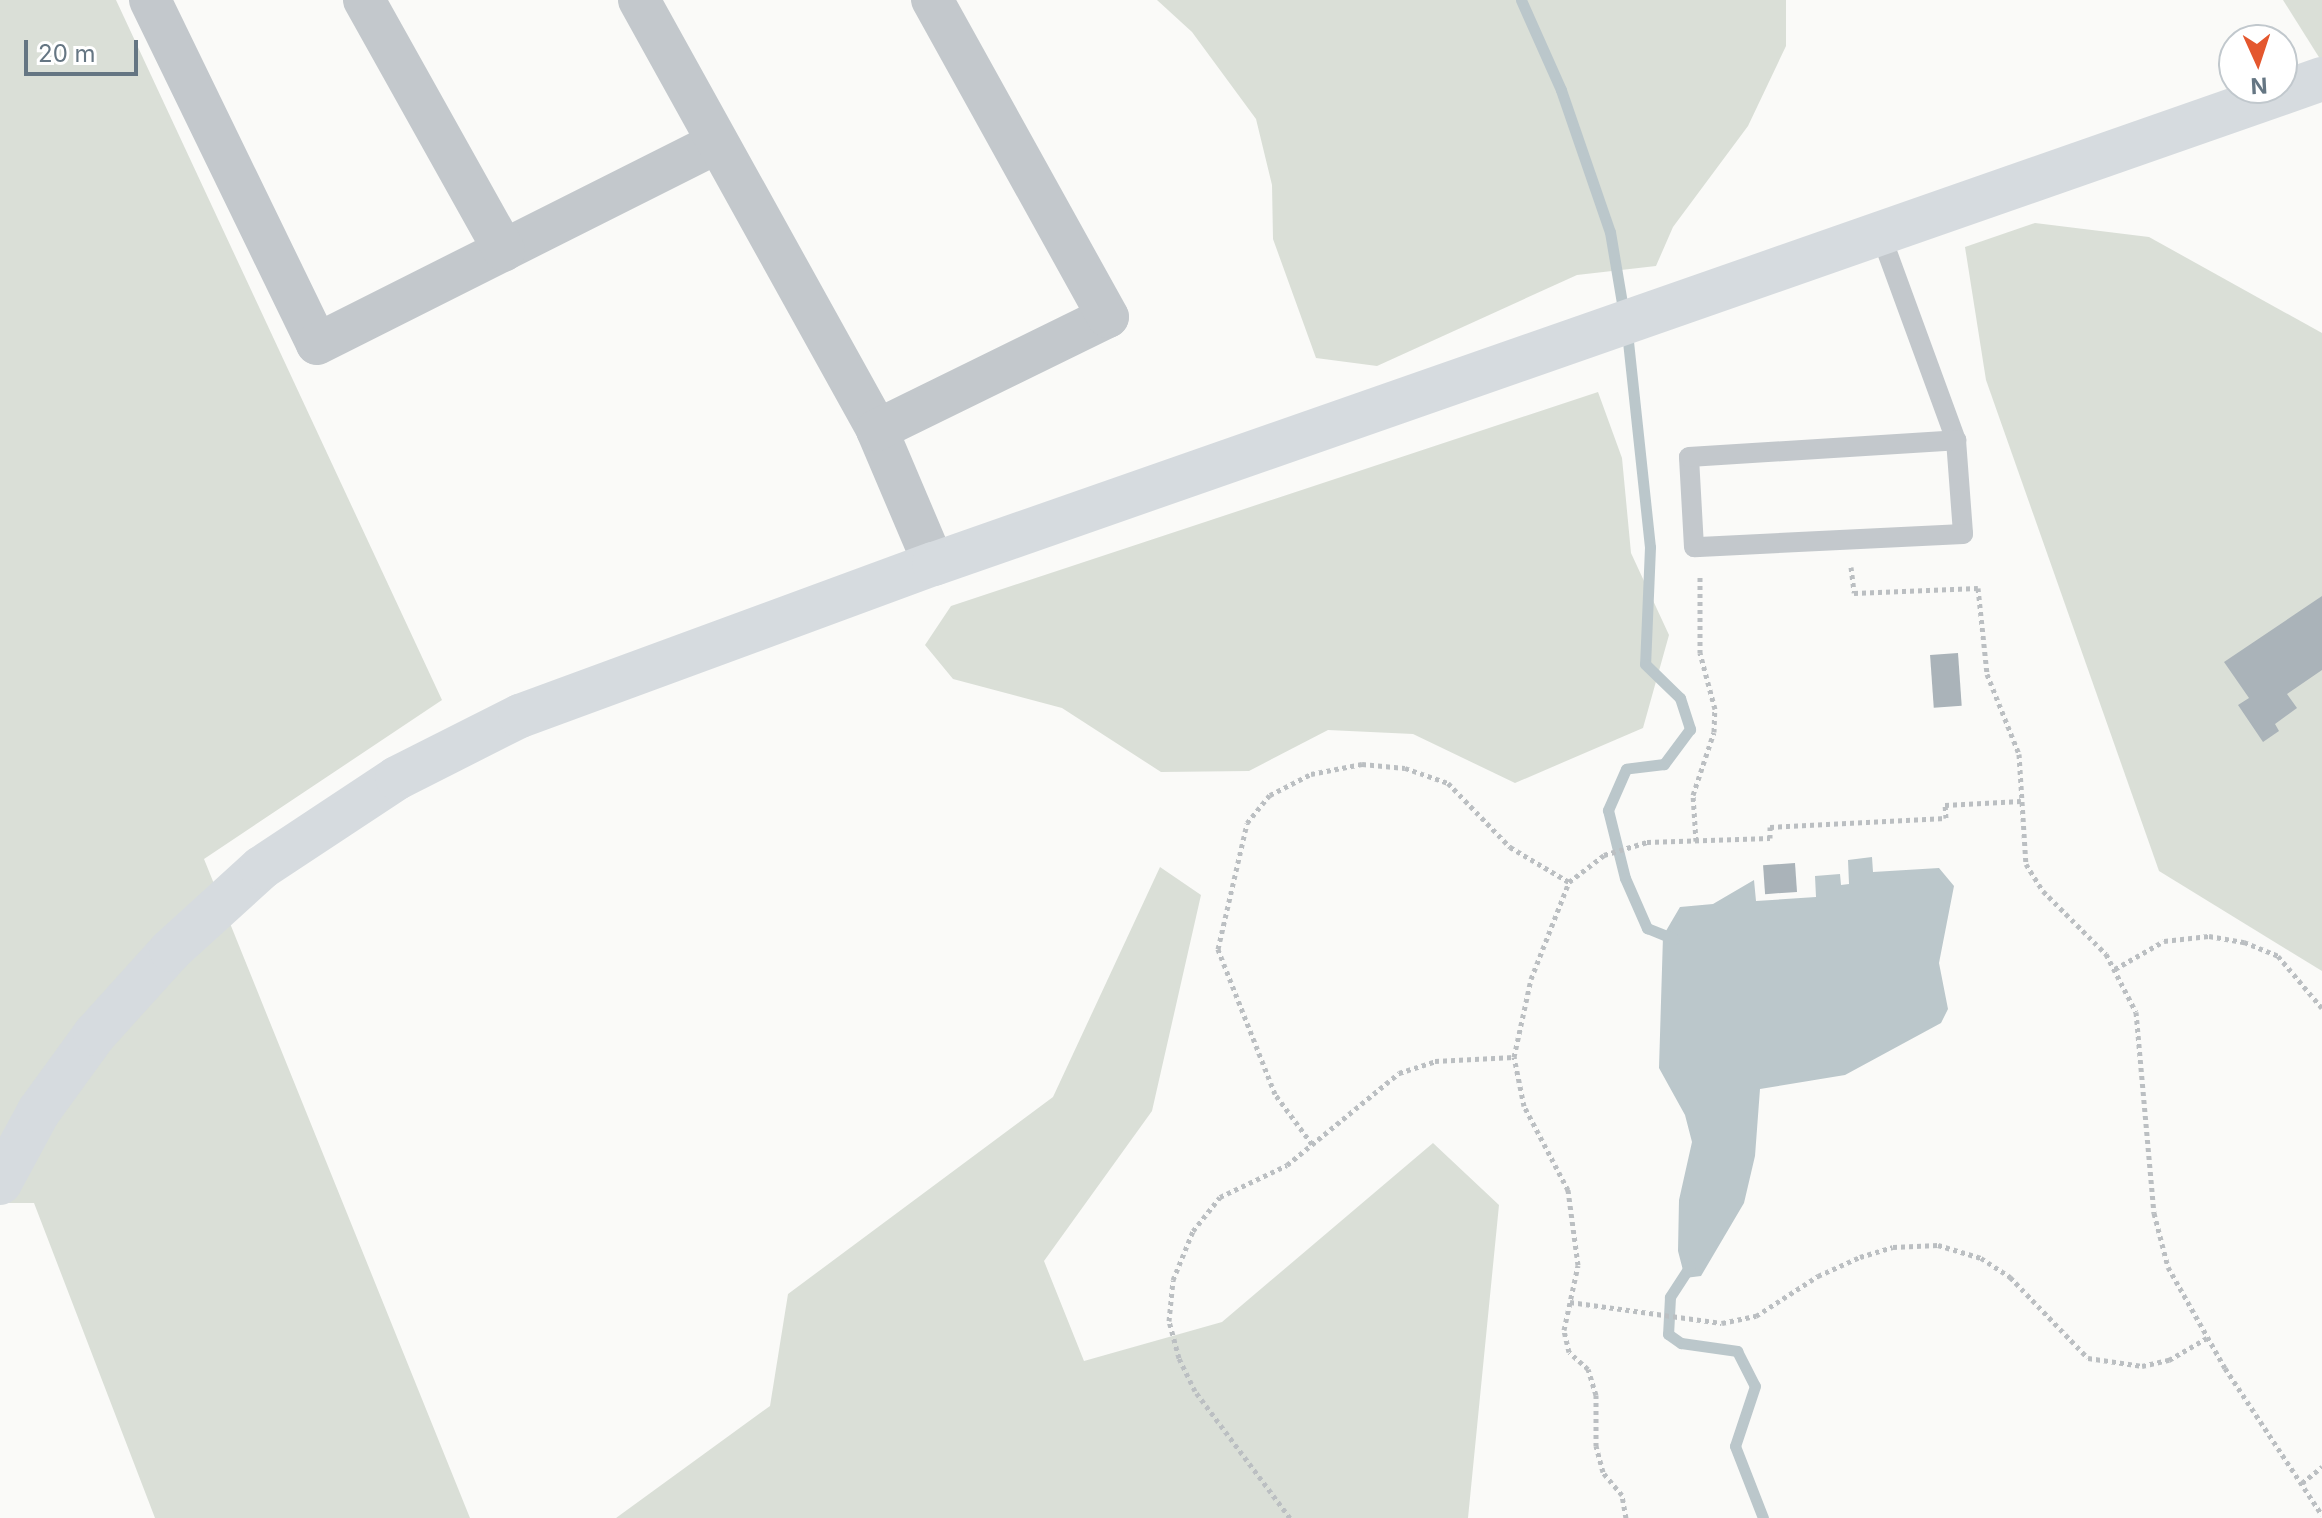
<!DOCTYPE html>
<html>
<head>
<meta charset="utf-8">
<style>
	body { margin:0 }
	#map { position:relative; width:2322px; height:1518px; overflow:hidden; background:#fafaf8; font-family:Inter,sans-serif }
	div>[style] { position:absolute }
	.green>* { inset:0; background:#dadfd7 }
	.water>* { inset:0; background:#bbc7cb }
	.stream>* { height:11px; margin:-5.5px; padding:0 5.5px; transform-origin:5.5px; border-radius:5.5px; background:#bbc7cb }
	.building>* { inset:0; background:#aab3b9; transform-origin:0 0 }
	.path>* { height:5px; margin-top:-2.5px; transform-origin:0; background:repeating-linear-gradient(90deg,#bbbfc2 0 4px,transparent 0 8px) }
	.lane>* { height:20px; margin:-10px; padding:0 10px; transform-origin:10px; border-radius:10px; background:#c3c8cc }
	.street>* { height:42px; margin:-21px; padding:0 21px; transform-origin:21px; border-radius:21px; background:#c3c8cc }
	.secondary>* { height:44px; margin:-22px; padding:0 22px; transform-origin:22px; border-radius:22px; background:#d6dbdf }
	span { translate:-50% -50%; white-space:nowrap; text-align:center; line-height:1.15; -webkit-text-stroke:8px #fff; paint-order:stroke }
	.north { position:absolute; left:2218px; top:24px; width:80px; height:80px; box-sizing:border-box; background:#fff; border:2px solid #c1c8cd; border-radius:50%; rotate:177deg; font-size:22px; font-weight:700; line-height:32px; text-align:center; color:#657683 }
	.north::after { content:''; display:block; margin:auto; width:28px; height:36px; background:#e4572e; clip-path:polygon(50% 0,100% 100%,50% 72%,0 100%) }
	.scale { position:absolute; left:24px; top:40px; width:114px; height:36px; box-sizing:border-box; border:4px solid #657683; border-top:0; padding-left:10px; font-size:24px; line-height:28px; white-space:nowrap; color:#657683; -webkit-text-stroke:6px #fff; paint-order:stroke }
</style>
</head>
<body>
<div id="map">
	<div class="green">
		<i style="clip-path:polygon(0 0,116px 0,442px 700px,204px 859px,470px 1518px,155px 1518px,34px 1203px,0 1203px)"></i>
		<i style="clip-path:polygon(1157px 0,1786px 0,1786px 46px,1748px 126px,1673px 227px,1656px 266px,1577px 275px,1377px 366px,1316px 358px,1273px 239px,1272px 185px,1256px 119px,1192px 32px)"></i>
		<i style="clip-path:polygon(2283px 0,2322px 0,2322px 62px)"></i>
		<i style="clip-path:polygon(2035px 223px,2149px 237px,2322px 333px,2322px 971px,2159px 871px,1986px 380px,1965px 247px)"></i>
		<i style="clip-path:polygon(1598px 392px,1622px 458px,1631px 553px,1669px 635px,1643px 728px,1515px 783px,1413px 734px,1328px 730px,1249px 771px,1161px 772px,1062px 708px,953px 679px,925px 645px,951px 606px)"></i>
		<i style="clip-path:polygon(1160px 867px,1201px 895px,1152px 1111px,1044px 1261px,1084px 1361px,1222px 1322px,1433px 1143px,1499px 1205px,1468px 1518px,616px 1518px,770px 1406px,788px 1294px,1053px 1097px)"></i>
	</div>
	<div class="water">
		<i style="clip-path:polygon(1872px 857px,1873px 872px,1939px 868px,1954px 886px,1939px 963px,1948px 1009px,1941px 1023px,1845px 1075px,1760px 1089px,1755px 1156px,1744px 1203px,1701px 1276px,1685px 1278px,1678px 1251px,1679px 1200px,1692px 1142px,1685px 1115px,1659px 1068px,1663px 936px,1680px 907px,1713px 904px,1754px 880px,1756px 901px,1816px 897px,1815px 876px,1840px 874px,1841px 885px,1849px 884px,1848px 860px)"></i>
	</div>
	<div class="stream">
		<i style="left:1521px;top:0;width:98px;rotate:66deg"></i>
		<i style="left:1561px;top:90px;width:150px;rotate:71deg"></i>
		<i style="left:1610px;top:232px;width:84px;rotate:80.4deg"></i>
		<i style="left:1627px;top:332px;width:216px;rotate:83.9deg"></i>
		<i style="left:1650px;top:547px;width:117px;rotate:92.4deg"></i>
		<i style="left:1645px;top:664px;width:49px;rotate:44.2deg"></i>
		<i style="left:1680px;top:698px;width:33px;rotate:72deg"></i>
		<i style="left:1690px;top:729px;width:44px;rotate:126.6deg"></i>
		<i style="left:1664px;top:764px;width:38px;rotate:173deg"></i>
		<i style="left:1626px;top:769px;width:45px;rotate:113.7deg"></i>
		<i style="left:1608px;top:810px;width:70px;rotate:76deg"></i>
		<i style="left:1625px;top:878px;width:55px;rotate:66.3deg"></i>
		<i style="left:1647px;top:928px;width:29px;rotate:22deg"></i>
		<i style="left:1690px;top:1266px;width:37px;rotate:123deg"></i>
		<i style="left:1670px;top:1297px;width:37px;rotate:93deg"></i>
		<i style="left:1668px;top:1334px;width:16px;rotate:35deg"></i>
		<i style="left:1681px;top:1343px;width:57px;rotate:8.1deg"></i>
		<i style="left:1737px;top:1351px;width:39px;rotate:63deg"></i>
		<i style="left:1755px;top:1386px;width:63px;rotate:108.4deg"></i>
		<i style="left:1735px;top:1446px;width:77px;rotate:68.7deg"></i>
	</div>
	<div class="building">
		<i style="clip-path:polygon(2322px 596px,2322px 670px,2287px 694px,2297px 708px,2275px 724px,2279px 731px,2263px 742px,2238px 705px,2249px 698px,2224px 662px)"></i>
		<i style="left:1958px;top:653px;width:53px;height:28px;rotate:86deg"></i>
		<i style="left:1795px;top:863px;width:29px;height:32px;rotate:86deg"></i>
	</div>
	<div class="path">
		<i style="left:1851px;top:567px;width:26px;rotate:83deg"></i>
		<i style="left:1854px;top:593px;width:124px;rotate:-2.3deg"></i>
		<i style="left:1978px;top:588px;width:86px;rotate:84deg"></i>
		<i style="left:1987px;top:674px;width:86px;rotate:68.2deg"></i>
		<i style="left:2019px;top:754px;width:110px;rotate:86.4deg"></i>
		<i style="left:2026px;top:864px;width:32px;rotate:58deg"></i>
		<i style="left:2043px;top:891px;width:89px;rotate:45deg"></i>
		<i style="left:2106px;top:954px;width:65px;rotate:62.7deg"></i>
		<i style="left:2136px;top:1012px;width:202px;rotate:84.9deg"></i>
		<i style="left:2154px;top:1213px;width:56px;rotate:75.5deg"></i>
		<i style="left:2168px;top:1267px;width:116px;rotate:60.6deg"></i>
		<i style="left:2225px;top:1368px;width:176px;rotate:56.6deg"></i>
		<i style="left:1696px;top:841px;width:46px;rotate:-93.7deg"></i>
		<i style="left:1693px;top:795px;width:66px;rotate:-71.6deg"></i>
		<i style="left:1714px;top:732px;width:23px;rotate:-88deg"></i>
		<i style="left:1715px;top:709px;width:58px;rotate:-105deg"></i>
		<i style="left:1700px;top:653px;width:77px;rotate:-90deg"></i>
		<i style="left:2115px;top:969px;width:56px;rotate:-29.7deg"></i>
		<i style="left:2164px;top:941px;width:45px;rotate:-6.3deg"></i>
		<i style="left:2209px;top:936px;width:36px;rotate:10deg"></i>
		<i style="left:2244px;top:942px;width:37px;rotate:22deg"></i>
		<i style="left:2278px;top:956px;width:68px;rotate:49.8deg"></i>
		<i style="left:1312px;top:1144px;width:62px;rotate:-126.5deg"></i>
		<i style="left:1275px;top:1094px;width:156px;rotate:-111.5deg"></i>
		<i style="left:1218px;top:949px;width:129px;rotate:-77deg"></i>
		<i style="left:1247px;top:823px;width:36px;rotate:-51deg"></i>
		<i style="left:1270px;top:795px;width:46px;rotate:-27.1deg"></i>
		<i style="left:1311px;top:774px;width:52px;rotate:-11.1deg"></i>
		<i style="left:1362px;top:764px;width:43px;rotate:5.3deg"></i>
		<i style="left:1405px;top:768px;width:46px;rotate:19.2deg"></i>
		<i style="left:1448px;top:783px;width:89px;rotate:45.9deg"></i>
		<i style="left:1510px;top:847px;width:69px;rotate:30.7deg"></i>
		<i style="left:1570px;top:1302px;width:153px;rotate:7.9deg"></i>
		<i style="left:1722px;top:1323px;width:35px;rotate:-12deg"></i>
		<i style="left:1756px;top:1316px;width:74px;rotate:-32.8deg"></i>
		<i style="left:1818px;top:1276px;width:46px;rotate:-24.3deg"></i>
		<i style="left:1860px;top:1257px;width:34px;rotate:-17deg"></i>
		<i style="left:1893px;top:1247px;width:45px;rotate:-2.5deg"></i>
		<i style="left:1938px;top:1245px;width:45px;rotate:16.8deg"></i>
		<i style="left:1981px;top:1258px;width:35px;rotate:33deg"></i>
		<i style="left:2010px;top:1277px;width:112px;rotate:46.1deg"></i>
		<i style="left:2088px;top:1358px;width:55px;rotate:8.4deg"></i>
		<i style="left:2142px;top:1366px;width:28px;rotate:-13deg"></i>
		<i style="left:2169px;top:1360px;width:44px;rotate:-30.1deg"></i>
		<i style="left:2302px;top:1483px;width:26px;rotate:-39deg"></i>
		<i style="left:1290px;top:1518px;width:159px;rotate:-126.8deg"></i>
		<i style="left:1195px;top:1391px;width:37px;rotate:-116deg"></i>
		<i style="left:1179px;top:1358px;width:38px;rotate:-105deg"></i>
		<i style="left:1169px;top:1321px;width:41px;rotate:-84.4deg"></i>
		<i style="left:1173px;top:1280px;width:53px;rotate:-67.8deg"></i>
		<i style="left:1193px;top:1231px;width:43px;rotate:-51.5deg"></i>
		<i style="left:1220px;top:1197px;width:74px;rotate:-25.5deg"></i>
		<i style="left:1287px;top:1165px;width:145px;rotate:-39.4deg"></i>
		<i style="left:1399px;top:1073px;width:38px;rotate:-18deg"></i>
		<i style="left:1435px;top:1061px;width:79px;rotate:-2.9deg"></i>
		<i style="left:1626px;top:1518px;width:23px;rotate:-100deg"></i>
		<i style="left:1622px;top:1495px;width:30px;rotate:-130deg"></i>
		<i style="left:1603px;top:1472px;width:27px;rotate:-105deg"></i>
		<i style="left:1596px;top:1446px;width:51px;rotate:-90deg"></i>
		<i style="left:1596px;top:1395px;width:27px;rotate:-107deg"></i>
		<i style="left:1588px;top:1369px;width:25px;rotate:-138deg"></i>
		<i style="left:1569px;top:1352px;width:23px;rotate:-103deg"></i>
		<i style="left:1564px;top:1330px;width:66px;rotate:-77.8deg"></i>
		<i style="left:1578px;top:1265px;width:76px;rotate:-97.6deg"></i>
		<i style="left:1568px;top:1190px;width:95px;rotate:-117.6deg"></i>
		<i style="left:1524px;top:1106px;width:50px;rotate:-101.5deg"></i>
		<i style="left:1514px;top:1057px;width:80px;rotate:-77.7deg"></i>
		<i style="left:1531px;top:979px;width:104px;rotate:-68.6deg"></i>
		<i style="left:1569px;top:882px;width:44px;rotate:-37.6deg"></i>
		<i style="left:1604px;top:855px;width:45px;rotate:-16.8deg"></i>
		<i style="left:1647px;top:842px;width:123px;rotate:-1.9deg"></i>
		<i style="left:1770px;top:838px;width:11px;rotate:-90deg"></i>
		<i style="left:1770px;top:827px;width:176px;rotate:-2.9deg"></i>
		<i style="left:1946px;top:818px;width:13px;rotate:-94deg"></i>
		<i style="left:1945px;top:805px;width:76px;rotate:-3deg"></i>
	</div>
	<div class="lane">
		<i style="left:1879px;top:230px;width:224px;rotate:69.9deg"></i>
		<i style="left:1956px;top:440px;width:94px;rotate:85.7deg"></i>
		<i style="left:1963px;top:534px;width:269px;rotate:177.2deg"></i>
		<i style="left:1694px;top:547px;width:90px;rotate:-93.2deg"></i>
		<i style="left:1689px;top:457px;width:268px;rotate:-3.6deg"></i>
	</div>
	<div class="street">
		<i style="left:150px;top:0;width:382px;rotate:64.1deg"></i>
		<i style="left:317px;top:344px;width:447px;rotate:-26.7deg"></i>
		<i style="left:364px;top:0;width:287px;rotate:60.8deg"></i>
		<i style="left:639px;top:0;width:491px;rotate:61deg"></i>
		<i style="left:877px;top:430px;width:146px;rotate:67deg"></i>
		<i style="left:877px;top:430px;width:257px;rotate:-26.1deg"></i>
		<i style="left:1108px;top:317px;width:363px;rotate:-119deg"></i>
	</div>
	<div class="secondary">
		<i style="left:0;top:1183px;width:82px;rotate:-61.6deg"></i>
		<i style="left:39px;top:1111px;width:95px;rotate:-54deg"></i>
		<i style="left:95px;top:1034px;width:113px;rotate:-47.9deg"></i>
		<i style="left:171px;top:950px;width:122px;rotate:-42.3deg"></i>
		<i style="left:261px;top:868px;width:163px;rotate:-33.5deg"></i>
		<i style="left:397px;top:778px;width:138px;rotate:-26.8deg"></i>
		<i style="left:520px;top:716px;width:441px;rotate:-20.2deg"></i>
		<i style="left:934px;top:564px;width:1470px;rotate:-19.26deg"></i>
	</div>
	<div class="north">N</div>
	<div class="scale">20 m</div>
</div>
</body>
</html>
